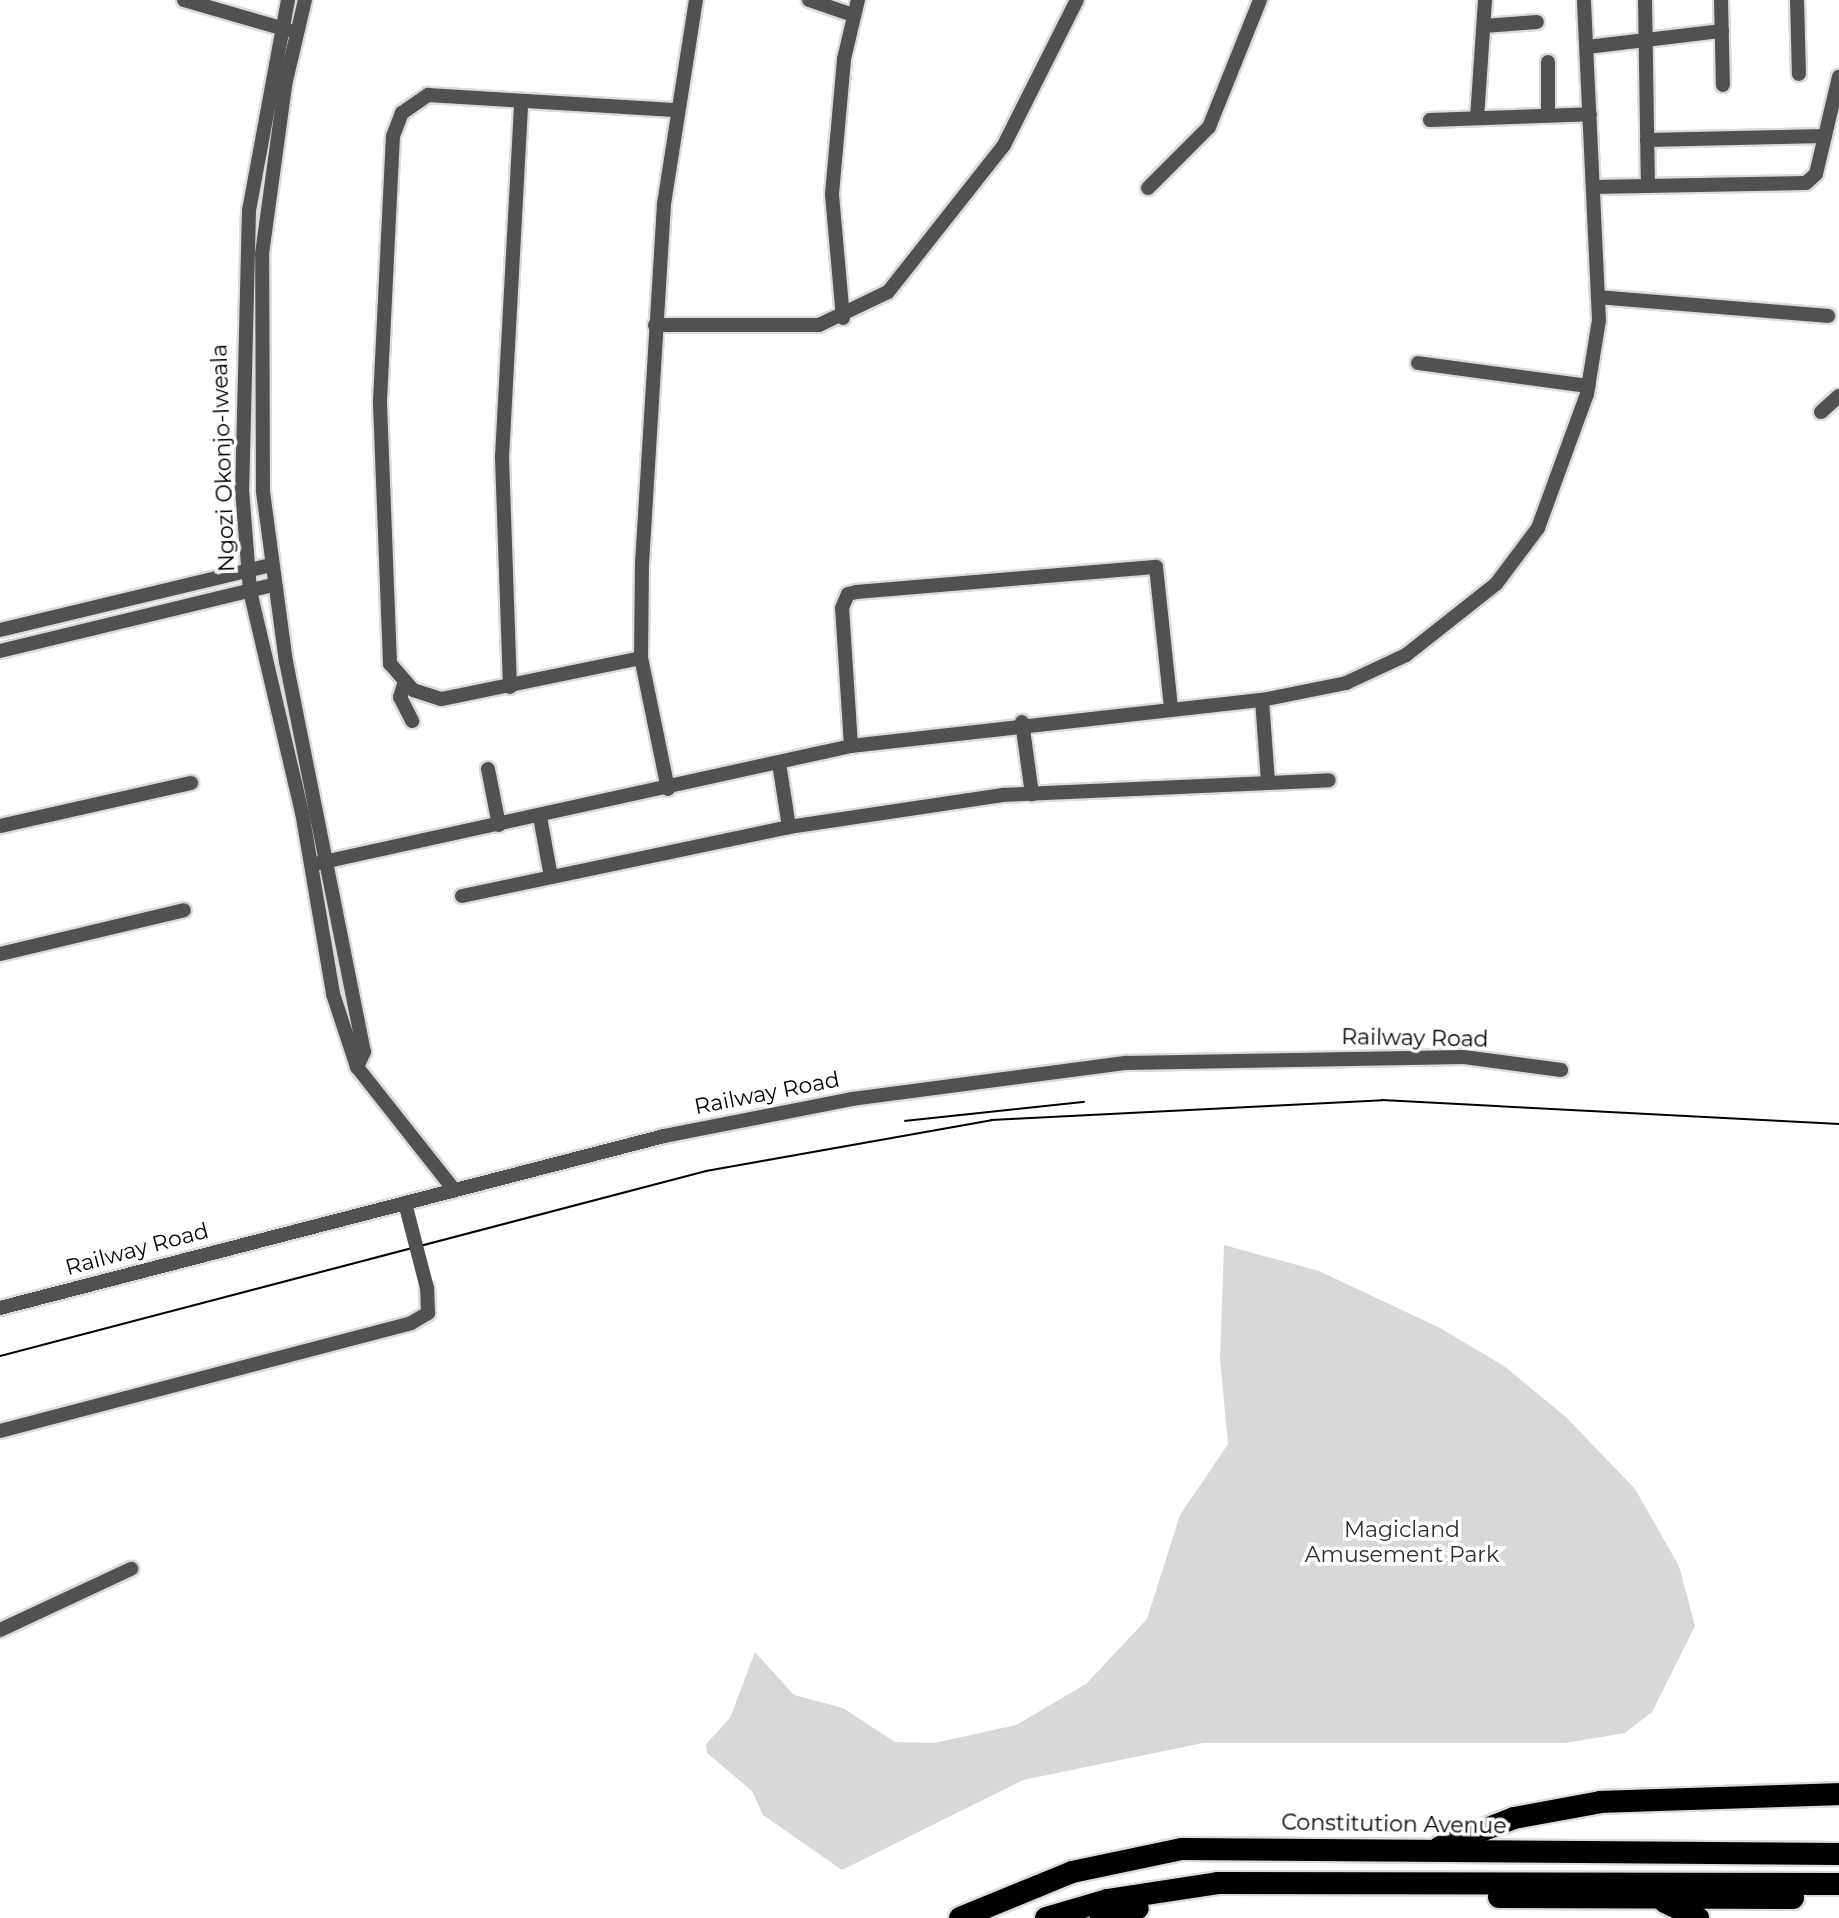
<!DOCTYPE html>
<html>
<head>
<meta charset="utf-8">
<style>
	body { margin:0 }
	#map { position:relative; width:1839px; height:1918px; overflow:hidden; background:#fff; font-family:Montserrat,sans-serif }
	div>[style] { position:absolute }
	.green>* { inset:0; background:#d8d8d8 }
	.roads { filter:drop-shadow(2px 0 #dbdbdb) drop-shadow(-2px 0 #dbdbdb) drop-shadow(0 2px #dbdbdb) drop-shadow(0 -2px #dbdbdb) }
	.minor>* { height:14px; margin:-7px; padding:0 7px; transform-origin:7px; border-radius:7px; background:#515151 }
	.highway>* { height:22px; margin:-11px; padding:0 11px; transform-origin:11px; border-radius:11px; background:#000 }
	.tram>* { height:2px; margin:-1px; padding:0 1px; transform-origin:1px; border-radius:1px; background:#000 }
	.minor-bridge>* { height:14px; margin:-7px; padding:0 7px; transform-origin:7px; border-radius:7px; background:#515151 }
	span { translate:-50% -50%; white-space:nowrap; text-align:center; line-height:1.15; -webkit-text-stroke:7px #fff; paint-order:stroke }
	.street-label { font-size:22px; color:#000 }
	.park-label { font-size:22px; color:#2f2f2f }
</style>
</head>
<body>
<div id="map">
	<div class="green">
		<i style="clip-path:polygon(1224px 1245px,1319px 1271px,1440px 1328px,1504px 1366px,1566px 1417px,1635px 1489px,1679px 1566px,1695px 1626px,1652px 1712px,1625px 1733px,1565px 1743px,1203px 1743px,1023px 1780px,842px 1870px,763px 1815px,752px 1791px,707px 1753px,706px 1744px,730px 1718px,755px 1652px,794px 1695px,843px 1708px,895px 1742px,934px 1743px,1016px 1725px,1086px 1684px,1147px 1619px,1180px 1515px,1228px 1444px,1220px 1359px)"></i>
	</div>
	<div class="roads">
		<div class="minor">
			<i style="left:184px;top:0;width:108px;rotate:16.1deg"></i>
			<i style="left:288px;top:0;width:214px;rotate:100.5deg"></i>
			<i style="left:249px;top:210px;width:279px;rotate:91.4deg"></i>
			<i style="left:242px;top:489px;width:102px;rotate:85.5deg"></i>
			<i style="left:250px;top:591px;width:227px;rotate:76.8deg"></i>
			<i style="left:302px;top:812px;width:185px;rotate:80.3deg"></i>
			<i style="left:333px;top:994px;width:77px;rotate:71.8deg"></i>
			<i style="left:357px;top:1067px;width:17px;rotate:-65deg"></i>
			<i style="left:364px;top:1052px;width:398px;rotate:-101.3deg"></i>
			<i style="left:286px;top:662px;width:173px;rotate:-97.7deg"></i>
			<i style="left:263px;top:491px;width:237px;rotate:-90.2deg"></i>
			<i style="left:262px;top:254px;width:171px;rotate:-82.2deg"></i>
			<i style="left:285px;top:85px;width:87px;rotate:-76.8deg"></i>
			<i style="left:809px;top:0;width:46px;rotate:18.8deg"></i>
			<i style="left:1645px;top:0;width:185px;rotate:89.1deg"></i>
			<i style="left:1721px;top:0;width:85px;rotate:88.7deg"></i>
			<i style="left:1797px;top:0;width:74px;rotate:88.5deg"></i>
			<i style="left:1484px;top:26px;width:53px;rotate:-4.3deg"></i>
			<i style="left:1587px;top:47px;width:136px;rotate:-6.8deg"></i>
			<i style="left:1548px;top:62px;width:53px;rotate:90deg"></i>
			<i style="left:1477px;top:118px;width:118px;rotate:-86.1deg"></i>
			<i style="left:1430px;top:120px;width:160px;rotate:-2.1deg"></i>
			<i style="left:1647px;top:140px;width:178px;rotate:-1.3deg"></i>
			<i style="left:1593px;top:187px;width:213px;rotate:-1.1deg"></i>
			<i style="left:1806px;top:183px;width:13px;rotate:-42deg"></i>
			<i style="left:1816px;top:174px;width:100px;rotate:-76.7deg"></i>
			<i style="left:1148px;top:188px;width:86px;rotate:-45deg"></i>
			<i style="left:1209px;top:127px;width:137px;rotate:-68.1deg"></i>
			<i style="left:1598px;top:297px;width:231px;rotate:4.7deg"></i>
			<i style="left:843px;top:318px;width:124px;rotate:-95.1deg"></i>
			<i style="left:832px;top:194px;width:136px;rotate:-84.9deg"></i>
			<i style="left:844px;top:59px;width:61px;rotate:-76.7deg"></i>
			<i style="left:655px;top:325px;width:164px"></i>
			<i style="left:819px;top:325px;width:76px;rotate:-25.6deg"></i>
			<i style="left:888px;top:292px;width:187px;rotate:-51.7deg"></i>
			<i style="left:1004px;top:145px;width:162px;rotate:-63.3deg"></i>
			<i style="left:1418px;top:363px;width:172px;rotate:7.7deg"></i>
			<i style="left:1821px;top:412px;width:24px;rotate:-42deg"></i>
			<i style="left:0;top:630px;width:279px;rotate:-13.5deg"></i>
			<i style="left:0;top:651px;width:281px;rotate:-13.6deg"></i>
			<i style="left:641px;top:658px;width:204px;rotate:168.4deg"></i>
			<i style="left:441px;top:699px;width:29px;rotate:-162deg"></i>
			<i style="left:413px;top:690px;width:35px;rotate:-131deg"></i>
			<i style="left:390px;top:664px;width:263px;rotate:-92.2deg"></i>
			<i style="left:380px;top:401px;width:265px;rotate:-87.2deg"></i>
			<i style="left:393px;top:136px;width:25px;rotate:-69deg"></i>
			<i style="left:402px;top:113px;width:32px;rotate:-35deg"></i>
			<i style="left:428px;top:95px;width:246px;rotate:3.5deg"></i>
			<i style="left:405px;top:681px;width:17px;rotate:107deg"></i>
			<i style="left:400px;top:697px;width:27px;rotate:63deg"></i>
			<i style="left:510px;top:687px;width:230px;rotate:-92deg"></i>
			<i style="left:502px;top:457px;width:356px;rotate:-86.9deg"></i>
			<i style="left:1262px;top:700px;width:82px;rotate:85.8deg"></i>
			<i style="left:1022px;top:722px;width:73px;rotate:82.1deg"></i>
			<i style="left:851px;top:746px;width:138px;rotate:-93.7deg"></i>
			<i style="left:842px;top:608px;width:15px;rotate:-67deg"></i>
			<i style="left:848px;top:594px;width:9px;rotate:-13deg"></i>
			<i style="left:857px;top:592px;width:300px;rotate:-4.8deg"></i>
			<i style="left:1156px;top:567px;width:141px;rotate:83.9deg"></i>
			<i style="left:779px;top:763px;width:65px;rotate:81.1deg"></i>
			<i style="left:488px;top:769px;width:57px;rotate:78.9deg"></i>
			<i style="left:668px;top:789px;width:134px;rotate:-101.6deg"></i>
			<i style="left:641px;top:658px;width:94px;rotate:-89.4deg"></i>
			<i style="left:642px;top:564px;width:361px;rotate:-86.5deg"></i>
			<i style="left:664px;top:204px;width:206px;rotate:-81.1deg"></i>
			<i style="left:540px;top:817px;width:61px;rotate:79.6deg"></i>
			<i style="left:0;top:826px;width:196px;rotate:-12.7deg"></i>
			<i style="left:319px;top:863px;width:545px;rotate:-12.4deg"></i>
			<i style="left:851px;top:746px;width:414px;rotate:-6.4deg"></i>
			<i style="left:1262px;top:700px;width:86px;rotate:-11.4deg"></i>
			<i style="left:1346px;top:683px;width:66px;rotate:-25deg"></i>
			<i style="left:1406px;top:655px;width:115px;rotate:-38.3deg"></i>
			<i style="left:1496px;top:584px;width:70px;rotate:-53.1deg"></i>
			<i style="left:1538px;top:528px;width:143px;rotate:-69.9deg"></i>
			<i style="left:1587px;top:394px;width:75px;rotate:-80.8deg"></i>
			<i style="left:1599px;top:320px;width:320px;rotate:-92.7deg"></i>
			<i style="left:462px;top:896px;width:334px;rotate:-11.9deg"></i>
			<i style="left:789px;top:827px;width:216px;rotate:-8.5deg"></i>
			<i style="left:1003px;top:795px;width:326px;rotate:-2.6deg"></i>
			<i style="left:0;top:954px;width:189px;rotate:-13.4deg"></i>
			<i style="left:357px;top:1067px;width:157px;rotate:51.7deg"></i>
			<i style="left:0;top:1308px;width:686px;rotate:-14.52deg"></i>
			<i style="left:664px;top:1136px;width:192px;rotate:-11.1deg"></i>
			<i style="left:852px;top:1099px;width:276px;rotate:-7.5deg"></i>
			<i style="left:1126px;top:1063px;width:338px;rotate:-1deg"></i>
			<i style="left:1464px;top:1057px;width:98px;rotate:7.6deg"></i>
			<i style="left:0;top:1431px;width:425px;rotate:-14.7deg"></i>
			<i style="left:411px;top:1323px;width:20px;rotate:-30deg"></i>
			<i style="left:428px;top:1313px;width:25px;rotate:-92deg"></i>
			<i style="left:0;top:1630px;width:145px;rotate:-25deg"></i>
		</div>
		<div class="highway">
			<i style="left:1440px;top:1847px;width:79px;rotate:-21.4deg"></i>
			<i style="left:1514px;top:1818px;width:88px;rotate:-10.4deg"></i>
			<i style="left:1601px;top:1802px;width:238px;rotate:-1.9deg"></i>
			<i style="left:1499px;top:1897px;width:294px;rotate:0.2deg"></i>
			<i style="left:1665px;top:1902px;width:37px;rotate:26deg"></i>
			<i style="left:960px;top:1918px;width:121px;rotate:-22.3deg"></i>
			<i style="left:1072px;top:1872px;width:112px;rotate:-11.8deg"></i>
			<i style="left:1182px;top:1849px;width:657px;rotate:0.44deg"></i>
			<i style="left:1046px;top:1918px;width:64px;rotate:-16.4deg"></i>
			<i style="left:1107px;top:1900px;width:112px;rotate:-8.7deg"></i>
			<i style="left:1218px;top:1883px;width:621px;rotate:0.09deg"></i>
			<i style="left:1101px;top:1918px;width:38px;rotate:-15deg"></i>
		</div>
	</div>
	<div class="tram">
		<i style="left:905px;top:1121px;width:180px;rotate:-6.1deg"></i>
		<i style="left:0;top:1356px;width:730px;rotate:-14.68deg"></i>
		<i style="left:706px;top:1171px;width:290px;rotate:-10.1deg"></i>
		<i style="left:991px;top:1120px;width:392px;rotate:-2.9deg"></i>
		<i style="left:1382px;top:1100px;width:458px;rotate:3deg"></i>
	</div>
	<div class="minor-bridge">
		<i style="left:405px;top:1203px;width:88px;rotate:75.5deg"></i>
	</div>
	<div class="street-label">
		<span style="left:223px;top:458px;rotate:-92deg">Ngozi Okonjo-Iweala</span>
		<span style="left:1415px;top:1038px;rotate:1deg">Railway Road</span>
		<span style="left:767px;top:1093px;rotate:-11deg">Railway Road</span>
		<span style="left:137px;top:1249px;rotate:-15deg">Railway Road</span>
		<span style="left:1394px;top:1824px;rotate:1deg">Constitution Avenue</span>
	</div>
	<div class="park-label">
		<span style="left:1402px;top:1542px">Magicland<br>Amusement Park</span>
	</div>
</div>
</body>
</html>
